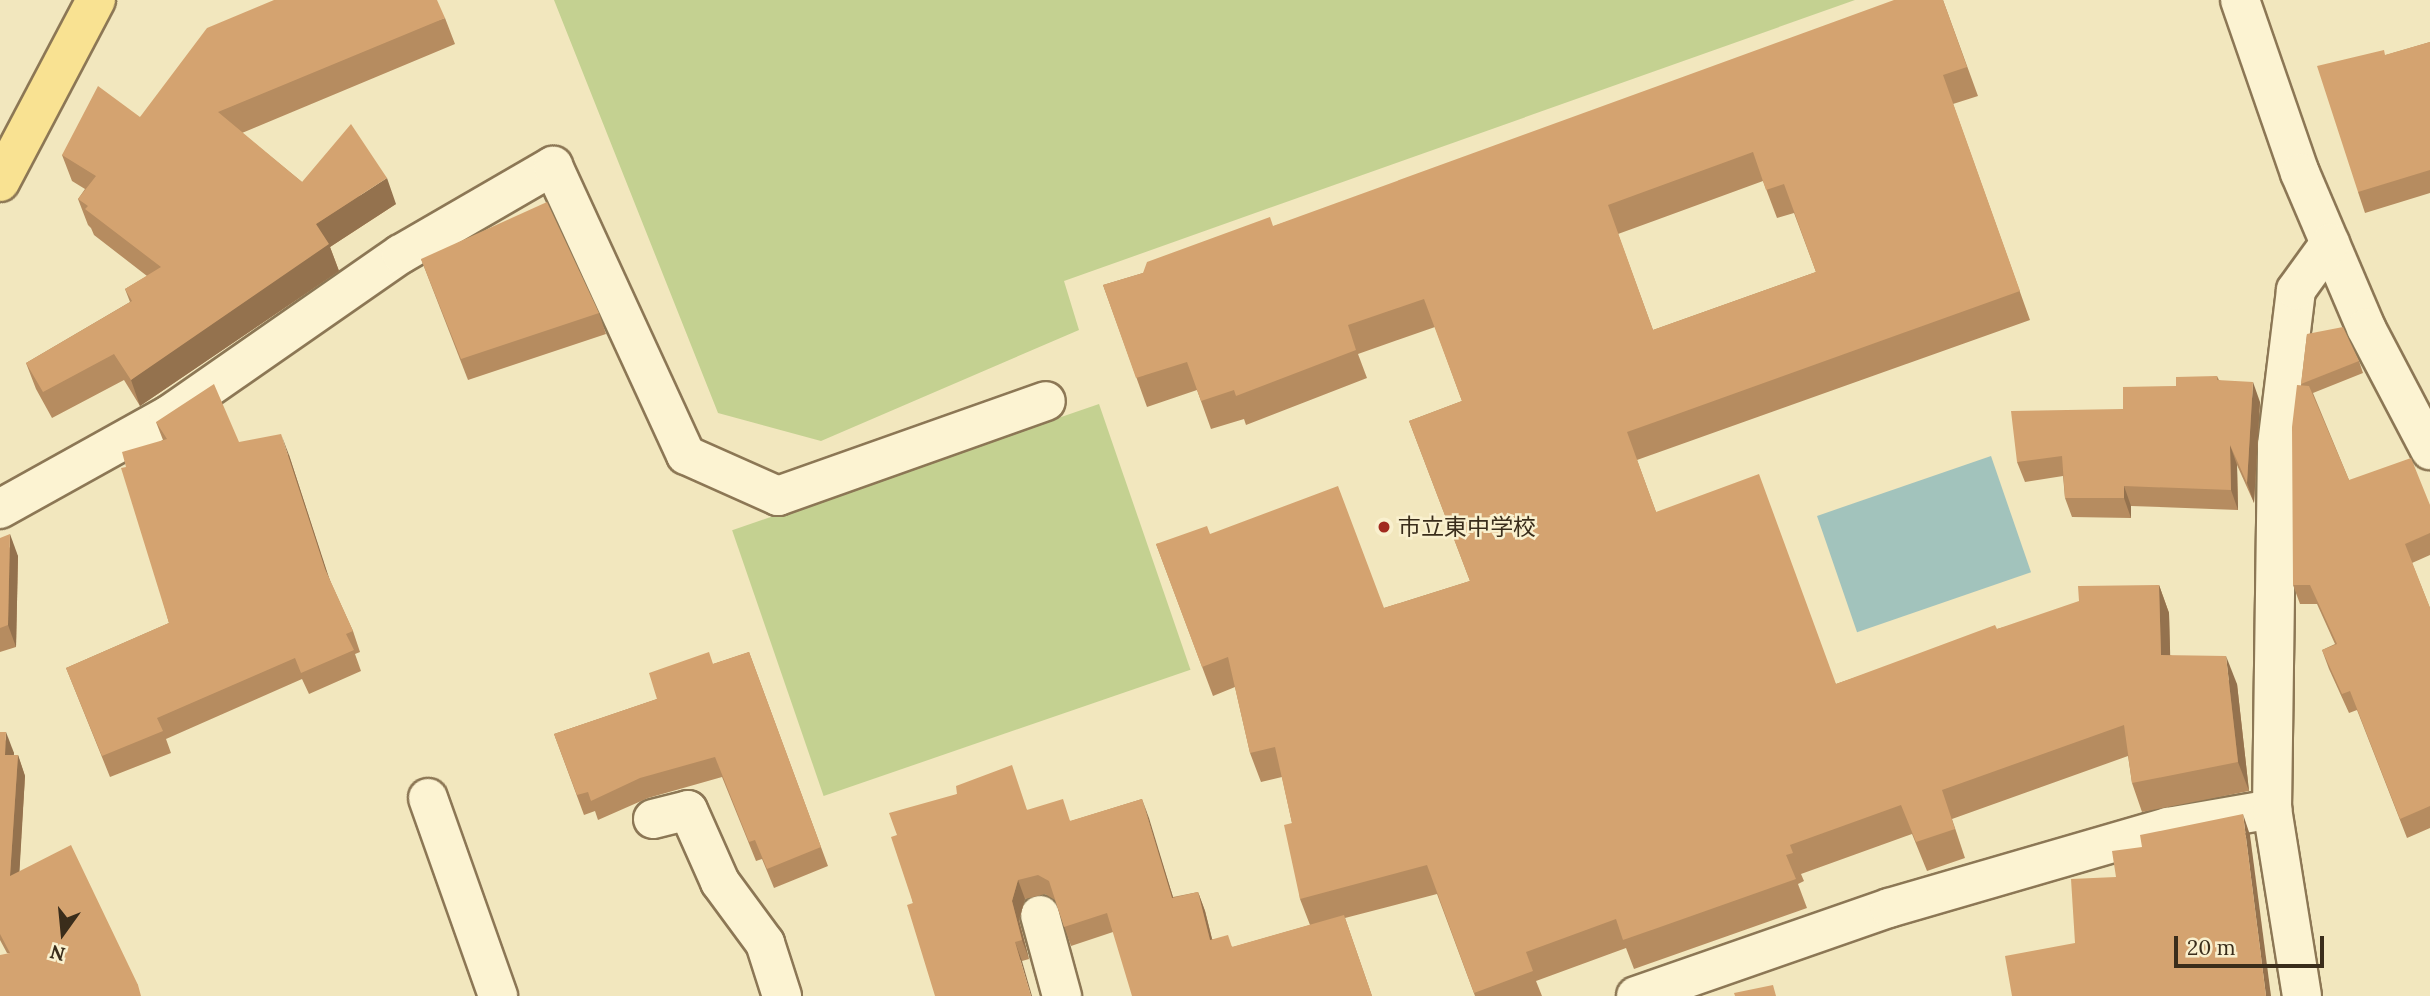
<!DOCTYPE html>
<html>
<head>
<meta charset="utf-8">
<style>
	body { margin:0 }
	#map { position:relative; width:2430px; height:996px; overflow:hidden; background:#f2e7be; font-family:Lora,"Noto Sans JP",serif }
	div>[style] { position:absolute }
	.green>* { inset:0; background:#c4d191; transform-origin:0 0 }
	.water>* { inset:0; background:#a2c3bc; transform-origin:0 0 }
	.roads { filter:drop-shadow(2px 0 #8c7755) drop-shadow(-2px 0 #8c7755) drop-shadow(0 2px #8c7755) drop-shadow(0 -2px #8c7755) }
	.minor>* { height:38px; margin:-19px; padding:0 19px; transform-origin:19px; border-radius:19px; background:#fcf3d2 }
	.major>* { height:38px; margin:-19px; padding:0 19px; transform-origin:19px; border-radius:19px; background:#f9e292 }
	.wall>* { inset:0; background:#b68c60 }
	.shaded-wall>* { inset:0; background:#94724e }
	.building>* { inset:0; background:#d4a370 }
	.dots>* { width:19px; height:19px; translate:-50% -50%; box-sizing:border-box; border:4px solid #f9f0ce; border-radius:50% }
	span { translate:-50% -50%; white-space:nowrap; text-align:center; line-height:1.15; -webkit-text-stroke:5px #f9f0ce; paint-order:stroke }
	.poi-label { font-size:23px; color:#3a2d1b }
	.left { translate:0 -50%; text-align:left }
	.north { position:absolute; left:28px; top:898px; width:70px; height:70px; -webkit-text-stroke:5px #f9f0ce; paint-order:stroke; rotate:195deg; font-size:19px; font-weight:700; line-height:28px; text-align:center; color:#3a2d1b }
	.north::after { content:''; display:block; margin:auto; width:24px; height:32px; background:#3a2d1b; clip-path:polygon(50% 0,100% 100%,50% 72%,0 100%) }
	.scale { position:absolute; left:2174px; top:936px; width:150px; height:32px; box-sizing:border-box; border:4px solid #3a2d1b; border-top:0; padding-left:9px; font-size:21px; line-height:24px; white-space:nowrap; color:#3a2d1b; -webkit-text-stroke:5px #f9f0ce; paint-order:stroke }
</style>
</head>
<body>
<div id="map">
	<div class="green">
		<i style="clip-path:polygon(554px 0,1855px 0,1064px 281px,1079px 330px,821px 441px,718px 413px)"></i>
		<i style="left:1099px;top:404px;width:281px;height:388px;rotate:71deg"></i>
	</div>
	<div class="water">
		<i style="left:1991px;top:456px;width:123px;height:184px;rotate:71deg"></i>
	</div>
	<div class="roads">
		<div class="minor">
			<i style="left:2240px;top:0;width:183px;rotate:70.9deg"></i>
			<i style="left:2300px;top:173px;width:168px;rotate:66.9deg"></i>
			<i style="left:2366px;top:328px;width:138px;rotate:62.3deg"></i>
			<i style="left:0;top:509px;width:193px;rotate:-29.1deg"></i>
			<i style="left:169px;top:415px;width:282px;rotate:-34.8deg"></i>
			<i style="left:401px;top:254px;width:176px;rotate:-30.1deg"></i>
			<i style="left:553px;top:166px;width:318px;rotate:65.3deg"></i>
			<i style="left:686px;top:455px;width:101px;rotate:24deg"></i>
			<i style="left:778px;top:496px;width:284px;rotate:-19.5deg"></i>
			<i style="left:428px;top:798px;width:210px;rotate:70.5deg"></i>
			<i style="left:653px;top:819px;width:36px;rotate:-14deg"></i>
			<i style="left:688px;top:810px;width:79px;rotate:66deg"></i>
			<i style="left:720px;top:882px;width:76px;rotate:53.6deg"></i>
			<i style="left:765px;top:943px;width:56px;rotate:72.2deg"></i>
			<i style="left:1040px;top:915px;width:84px;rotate:74.8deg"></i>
			<i style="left:1636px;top:996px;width:268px;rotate:-19.2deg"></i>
			<i style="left:1889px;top:908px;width:291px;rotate:-16.2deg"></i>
			<i style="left:2168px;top:827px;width:106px;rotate:-9.8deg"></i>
			<i style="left:2302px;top:996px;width:189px;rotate:-99.1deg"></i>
			<i style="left:2272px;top:809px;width:364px;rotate:-89.2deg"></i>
			<i style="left:2277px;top:445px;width:156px;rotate:-83deg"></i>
			<i style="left:2296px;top:290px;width:58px;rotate:-54.1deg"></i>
		</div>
		<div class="major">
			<i style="left:0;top:182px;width:206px;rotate:-62.2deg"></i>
		</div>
	</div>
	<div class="wall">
		<i style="clip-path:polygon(evenodd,1943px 0,1978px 96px,1953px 104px,2030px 320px,1637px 460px,1656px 512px,1836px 684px,1997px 629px,2159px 585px,2169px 613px,2170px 655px,2237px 684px,2249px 791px,2142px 812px,2132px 783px,2128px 756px,1952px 819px,1965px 858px,1927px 871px,1912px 834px,1801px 874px,1804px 881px,1798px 884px,1807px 908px,1634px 969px,1626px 948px,1536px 981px,1542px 996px,1475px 996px,1437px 894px,1345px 918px,1372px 996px,1113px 932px,1071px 946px,1055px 900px,1045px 894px,1025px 899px,1019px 920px,1029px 959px,1022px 961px,913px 903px,897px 835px,957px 794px,1028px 810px,1071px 821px,1142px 799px,1173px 897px,1198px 892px,1205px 911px,1212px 939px,1233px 947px,1310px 925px,1300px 899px,1292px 823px,1282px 777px,1261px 782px,1250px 753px,1235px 687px,1213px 696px,1156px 544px,1210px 534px,1384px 608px,1470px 581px,1409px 421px,1462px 401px,1435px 327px,1358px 354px,1367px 378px,1246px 425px,1244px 419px,1211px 429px,1197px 390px,1147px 407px,1103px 285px,1143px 273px,1274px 226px,1943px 0,1763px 181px,1777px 218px,1794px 213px,1816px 272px,1653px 330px,1618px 234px,1763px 181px)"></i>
		<i style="clip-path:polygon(445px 18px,455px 44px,242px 133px,302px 182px,396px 204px,330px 247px,339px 271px,140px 406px,124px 380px,52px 418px,36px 389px,26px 363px,130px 302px,125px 289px,147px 276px,94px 235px,91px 228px,88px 225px,78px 199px,85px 189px,72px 181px,62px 155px,140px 117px)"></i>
		<i style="clip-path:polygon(2430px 42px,2430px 193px,2365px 213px,2358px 192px,2386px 55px)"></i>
		<i style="clip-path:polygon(421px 259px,599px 313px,606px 334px,468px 380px)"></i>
		<i style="clip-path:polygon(2307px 334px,2359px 361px,2363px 373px,2313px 393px,2349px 480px,2430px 505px,2430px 555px,2412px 563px,2430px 608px,2430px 828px,2407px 838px,2357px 710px,2349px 713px,2329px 669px,2322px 650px,2335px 644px,2317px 604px,2300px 604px,2293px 585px,2301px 385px)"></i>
		<i style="clip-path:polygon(2217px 376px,2219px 380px,2260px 402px,2254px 503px,2237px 465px,2238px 510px,2131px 506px,2131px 518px,2072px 517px,2065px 498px,2063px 476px,2025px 482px,2017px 462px,2123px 409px,2176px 386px)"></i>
		<i style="clip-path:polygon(156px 422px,289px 455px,328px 576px,353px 631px,360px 652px,355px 654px,361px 671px,309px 694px,302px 679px,166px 739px,171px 753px,110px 777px,66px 668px,169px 623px,126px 467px,163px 440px)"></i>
		<i style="clip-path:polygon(0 538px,18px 556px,16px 647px,0 652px)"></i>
		<i style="clip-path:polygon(749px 652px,828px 866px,774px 888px,762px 859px,756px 861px,722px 777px,648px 798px,598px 820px,595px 811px,584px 815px,554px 734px,657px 699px,713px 664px)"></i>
		<i style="clip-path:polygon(0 732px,14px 753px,13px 755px,18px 755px,25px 776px,19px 872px,138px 985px,7px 953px,0 940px)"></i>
	</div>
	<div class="shaded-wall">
		<i style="clip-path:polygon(387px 178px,396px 204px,330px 247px,339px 271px,140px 406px,131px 380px,316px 224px)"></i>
		<i style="clip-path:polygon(2253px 382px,2260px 402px,2254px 503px,2247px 483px)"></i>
		<i style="clip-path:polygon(281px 434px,289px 455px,333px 590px,325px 569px)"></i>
		<i style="clip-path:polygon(2230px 445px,2237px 465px,2238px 510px,2231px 490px)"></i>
		<i style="clip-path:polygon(2124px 486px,2131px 506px,2131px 518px,2124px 498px)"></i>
		<i style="clip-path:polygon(10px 534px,18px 556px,16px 647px,8px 625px)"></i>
		<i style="clip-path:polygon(2159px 585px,2169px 613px,2171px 684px,2161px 655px)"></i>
		<i style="clip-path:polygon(2226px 656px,2237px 684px,2249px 791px,2238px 762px)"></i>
		<i style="clip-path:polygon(6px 732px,14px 753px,13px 776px,5px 755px)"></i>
		<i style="clip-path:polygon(18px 755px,25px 776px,18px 897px,10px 876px)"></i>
		<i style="clip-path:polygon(1142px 799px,1149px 818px,1179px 917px,1172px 898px)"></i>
		<i style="clip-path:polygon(2243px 814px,2250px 835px,2271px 996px,2266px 996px)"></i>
		<i style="clip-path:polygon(1018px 880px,1025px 899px,1019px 920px,1029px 959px,1022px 940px,1012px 901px)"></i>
		<i style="clip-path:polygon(1198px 892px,1205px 911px,1217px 959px,1210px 940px)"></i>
		<i style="clip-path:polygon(1015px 942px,1022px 961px,1032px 996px,1031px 996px)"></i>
	</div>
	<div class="building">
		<i style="clip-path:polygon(274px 0,437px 0,445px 18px,218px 112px,302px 182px,351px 124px,387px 178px,316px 224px,329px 244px,131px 380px,114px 354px,43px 392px,26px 363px,132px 301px,125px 289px,161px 267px,85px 209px,88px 206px,78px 199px,96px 176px,62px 155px,98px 86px,140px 117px,207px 28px)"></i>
		<i style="clip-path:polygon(evenodd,1894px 0,1943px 0,1967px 67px,1943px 75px,2020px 291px,1627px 432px,1656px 512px,1759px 474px,1836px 684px,1995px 625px,1997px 629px,2079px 601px,2078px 586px,2159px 585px,2161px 655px,2226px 656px,2238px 762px,2132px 783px,2124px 725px,1942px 790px,1955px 829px,1916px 842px,1901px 805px,1790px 845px,1793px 853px,1786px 855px,1796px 879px,1623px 940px,1616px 919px,1526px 952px,1533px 971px,1474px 993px,1427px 865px,1300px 899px,1284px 825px,1292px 823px,1275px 747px,1250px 753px,1228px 657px,1202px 667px,1156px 544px,1207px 526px,1210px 534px,1338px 486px,1384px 608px,1470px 581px,1409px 421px,1462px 401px,1424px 299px,1348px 325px,1356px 350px,1236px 396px,1234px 390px,1201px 401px,1187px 362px,1136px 378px,1103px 285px,1143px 273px,1147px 262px,1270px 217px,1273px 226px,1894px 0,1753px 152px,1766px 190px,1784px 184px,1816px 272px,1653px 330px,1608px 205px,1753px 152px)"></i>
		<i style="clip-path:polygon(2430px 42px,2430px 170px,2358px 192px,2317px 66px,2384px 50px,2385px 55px)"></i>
		<i style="clip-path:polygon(547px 202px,599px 313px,461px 359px,421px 259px)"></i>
		<i style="clip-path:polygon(2343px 327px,2359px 361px,2301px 384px,2307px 334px)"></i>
		<i style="clip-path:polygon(2217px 376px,2217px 380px,2253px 382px,2247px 483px,2230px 445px,2231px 490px,2124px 486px,2124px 498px,2065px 498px,2062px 456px,2017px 462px,2011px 411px,2123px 409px,2123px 387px,2176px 386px,2176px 377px)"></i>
		<i style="clip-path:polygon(214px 384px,239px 442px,281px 434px,325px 569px,353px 631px,346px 634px,354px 650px,301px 673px,295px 658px,157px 718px,163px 731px,102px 756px,66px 668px,169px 623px,121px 468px,126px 467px,122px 452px,167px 439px,156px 422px)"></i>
		<i style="clip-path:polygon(2297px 385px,2309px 386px,2349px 480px,2411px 458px,2430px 505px,2430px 533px,2405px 544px,2430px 608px,2430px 806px,2400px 819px,2350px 691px,2342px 694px,2322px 650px,2337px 644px,2310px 585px,2293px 585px,2292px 427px)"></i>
		<i style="clip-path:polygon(10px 534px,8px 625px,0 628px,0 538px)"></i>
		<i style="clip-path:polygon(709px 652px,713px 664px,749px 652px,821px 847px,767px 869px,755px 840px,749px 842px,715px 757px,640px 778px,591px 801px,588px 792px,577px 795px,554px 734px,657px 699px,649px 673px)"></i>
		<i style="clip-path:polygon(0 732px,6px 732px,5px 755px,18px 755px,10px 876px,71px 845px,138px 985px,141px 996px,0 996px,0 955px,10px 953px,0 934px)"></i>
		<i style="clip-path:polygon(1012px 765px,1027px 810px,1063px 799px,1070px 821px,1142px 799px,1172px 898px,1198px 892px,1210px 940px,1228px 935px,1232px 947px,1344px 915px,1372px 996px,1132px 996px,1107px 913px,1064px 927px,1049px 881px,1038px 875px,1018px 880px,1012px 901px,1022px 940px,1015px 942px,1031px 996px,935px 996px,907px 905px,913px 903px,891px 837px,897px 835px,889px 813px,957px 794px,956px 786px)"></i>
		<i style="clip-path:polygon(2243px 814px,2266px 996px,2012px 996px,2005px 956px,2075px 943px,2071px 879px,2116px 877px,2112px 851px,2142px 847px,2140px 835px)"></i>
		<i style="clip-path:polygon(1773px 985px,1776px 996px,1735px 996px,1734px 993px)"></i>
	</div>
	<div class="dots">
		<i style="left:1384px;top:527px;background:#a12a1f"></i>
	</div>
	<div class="poi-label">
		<span class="left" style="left:1398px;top:527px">市立東中学校</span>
	</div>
	<div class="north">N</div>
	<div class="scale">20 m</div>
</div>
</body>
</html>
